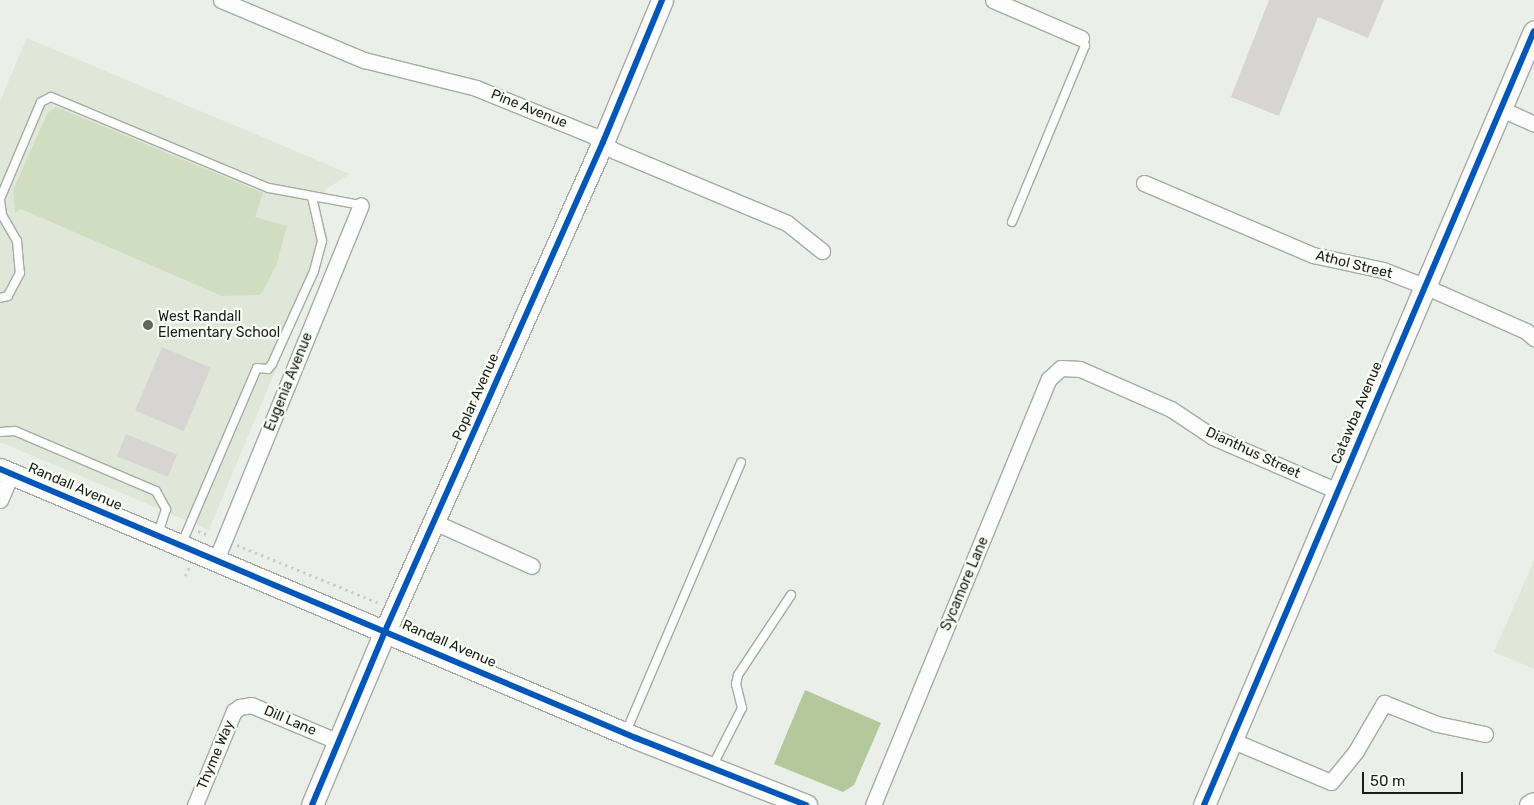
<!DOCTYPE html>
<html>
<head>
<meta charset="utf-8">
<style>
	body { margin:0 }
	#map { position:relative; width:1534px; height:805px; overflow:hidden; background:#ecefe9; font-family:Rubik,sans-serif }
	div>[style] { position:absolute }
	.built>* { inset:0; background:#e0e7d9 }
	.green>* { inset:0; background:#cfdec0 }
	.water>* { inset:0; background:#b3c99c }
	.building>* { inset:0; background:#d6d5d3; transform-origin:0 0 }
	.path>* { height:2.5px; margin-top:-1.25px; transform-origin:0; background:repeating-linear-gradient(90deg,#cccecc 0 2.5px,transparent 0 6.5px) }
	.roads { filter:drop-shadow(1px 0 #a7aaa5) drop-shadow(-1px 0 #a7aaa5) drop-shadow(0 1px #a7aaa5) drop-shadow(0 -1px #a7aaa5) }
	.lane>* { height:8px; margin:-4px; padding:0 4px; transform-origin:4px; border-radius:4px; background:#fcfdfc }
	.street>* { height:15px; margin:-7.5px; padding:0 7.5px; transform-origin:7.5px; border-radius:7.5px; background:#fcfdfc }
	.secondary>* { height:21px; margin:-10.5px; padding:0 10.5px; transform-origin:10.5px; border-radius:10.5px; background:#fcfdfc }
	.cycleway>* { height:6px; margin:-3px; padding:0 3px; transform-origin:3px; border-radius:3px; background:#0057b8 }
	.dots>* { width:14px; height:14px; translate:-50% -50%; box-sizing:border-box; border:2px solid #fbfff7; border-radius:50% }
	span { translate:-50% -50%; white-space:nowrap; text-align:center; line-height:1.15; -webkit-text-stroke:4.5px #fbfff7; paint-order:stroke }
	.street-label { font-size:14px; color:#1a1c18 }
	.poi-label { font-size:14px; color:#1a1c18 }
	.left { translate:0 -50%; text-align:left }
	.scale { position:absolute; left:1362px; top:772px; width:101px; height:22px; box-sizing:border-box; border:2px solid #1a1c18; border-top:0; padding-left:6px; font-size:15px; line-height:18px; white-space:nowrap; color:#1a1c18; -webkit-text-stroke:4px #fbfff7; paint-order:stroke }
</style>
</head>
<body>
<div id="map">
	<div class="built">
		<i style="clip-path:polygon(27px 38px,350px 174px,326px 189px,320px 207px,329px 242px,209px 530px,0 442px,0 101px)"></i>
		<i style="clip-path:polygon(1534px 560px,1534px 669px,1494px 652px)"></i>
	</div>
	<div class="green">
		<i style="clip-path:polygon(56px 107px,263px 193px,255px 217px,287px 226px,276px 266px,263px 291px,259px 295px,222px 296px,21px 209px,15px 213px,13px 190px,47px 114px)"></i>
	</div>
	<div class="water">
		<i style="clip-path:polygon(805px 690px,881px 723px,854px 785px,843px 792px,774px 764px)"></i>
	</div>
	<div class="building">
		<i style="clip-path:polygon(1269px 0,1384px 0,1368px 38px,1318px 17px,1279px 116px,1231px 97px)"></i>
		<i style="left:162px;top:347px;width:53px;height:69px;rotate:23deg"></i>
		<i style="left:126px;top:434px;width:55px;height:24px;rotate:22deg"></i>
	</div>
	<div class="path">
		<i style="left:198px;top:531px;width:9px;rotate:21deg"></i>
		<i style="left:237px;top:545px;width:153px;rotate:22.2deg"></i>
		<i style="left:185px;top:576px;width:10px;rotate:-66deg"></i>
	</div>
	<div class="roads">
		<div class="lane">
			<i style="left:0;top:199px;width:105px;rotate:-67.1deg"></i>
			<i style="left:41px;top:102px;width:11px;rotate:-27deg"></i>
			<i style="left:51px;top:97px;width:236px;rotate:22.7deg"></i>
			<i style="left:269px;top:188px;width:94px;rotate:10.5deg"></i>
			<i style="left:0;top:200px;width:15px;rotate:82deg"></i>
			<i style="left:2px;top:215px;width:30px;rotate:60deg"></i>
			<i style="left:17px;top:241px;width:32px;rotate:85deg"></i>
			<i style="left:20px;top:273px;width:26px;rotate:118deg"></i>
			<i style="left:8px;top:296px;width:8px;rotate:166deg"></i>
			<i style="left:1012px;top:222px;width:191px;rotate:-67.5deg"></i>
			<i style="left:1085px;top:46px;width:9px;rotate:-117deg"></i>
			<i style="left:0;top:432px;width:15px;rotate:-4deg"></i>
			<i style="left:15px;top:431px;width:153px;rotate:23.1deg"></i>
			<i style="left:156px;top:491px;width:21px;rotate:61deg"></i>
			<i style="left:166px;top:509px;width:25px;rotate:108deg"></i>
			<i style="left:182px;top:543px;width:190px;rotate:-66.8deg"></i>
			<i style="left:257px;top:368px;width:11px;rotate:5deg"></i>
			<i style="left:268px;top:369px;width:6px;rotate:-51deg"></i>
			<i style="left:272px;top:364px;width:102px;rotate:-65.7deg"></i>
			<i style="left:314px;top:271px;width:31px;rotate:-75deg"></i>
			<i style="left:322px;top:241px;width:45px;rotate:-102.8deg"></i>
			<i style="left:626px;top:732px;width:293px;rotate:-66.9deg"></i>
			<i style="left:713px;top:765px;width:64px;rotate:-63deg"></i>
			<i style="left:742px;top:708px;width:25px;rotate:-104deg"></i>
			<i style="left:736px;top:684px;width:9px;rotate:-77deg"></i>
			<i style="left:738px;top:675px;width:96px;rotate:-56.5deg"></i>
		</div>
		<div class="street">
			<i style="left:221px;top:0;width:155px;rotate:22.8deg"></i>
			<i style="left:364px;top:60px;width:115px;rotate:14deg"></i>
			<i style="left:476px;top:88px;width:125px;rotate:22.1deg"></i>
			<i style="left:592px;top:135px;width:28px;rotate:35deg"></i>
			<i style="left:615px;top:151px;width:186px;rotate:22.7deg"></i>
			<i style="left:787px;top:223px;width:45px;rotate:38.7deg"></i>
			<i style="left:993px;top:0;width:96px;rotate:23.4deg"></i>
			<i style="left:1501px;top:109px;width:36px;rotate:24deg"></i>
			<i style="left:1144px;top:183px;width:184px;rotate:23.1deg"></i>
			<i style="left:1313px;top:255px;width:72px;rotate:12.1deg"></i>
			<i style="left:1383px;top:270px;width:44px;rotate:21.3deg"></i>
			<i style="left:1424px;top:286px;width:111px;rotate:23.8deg"></i>
			<i style="left:1526px;top:331px;width:11px;rotate:41deg"></i>
			<i style="left:0;top:500px;width:28px;rotate:-67deg"></i>
			<i style="left:434px;top:522px;width:107px;rotate:24.2deg"></i>
			<i style="left:216px;top:560px;width:383px;rotate:-67.8deg"></i>
			<i style="left:1231px;top:740px;width:108px;rotate:22.8deg"></i>
			<i style="left:1331px;top:782px;width:40px;rotate:-51deg"></i>
			<i style="left:1356px;top:751px;width:56px;rotate:-59.7deg"></i>
			<i style="left:1384px;top:703px;width:57px;rotate:21.6deg"></i>
			<i style="left:1437px;top:724px;width:49px;rotate:11.8deg"></i>
			<i style="left:195px;top:805px;width:102px;rotate:-67.5deg"></i>
			<i style="left:234px;top:711px;width:7px;rotate:-34deg"></i>
			<i style="left:240px;top:707px;width:11px;rotate:-10deg"></i>
			<i style="left:251px;top:705px;width:95px;rotate:22.8deg"></i>
			<i style="left:873px;top:805px;width:461px;rotate:-67.6deg"></i>
			<i style="left:1049px;top:379px;width:16px;rotate:-43deg"></i>
			<i style="left:1061px;top:368px;width:19px;rotate:3deg"></i>
			<i style="left:1080px;top:369px;width:99px;rotate:23.7deg"></i>
			<i style="left:1171px;top:409px;width:50px;rotate:33.7deg"></i>
			<i style="left:1213px;top:437px;width:136px;rotate:23.4deg"></i>
		</div>
		<div class="secondary">
			<i style="left:0;top:469px;width:691px;rotate:22.93deg"></i>
			<i style="left:636px;top:738px;width:183px;rotate:21.5deg"></i>
			<i style="left:312px;top:805px;width:189px;rotate:-67.2deg"></i>
			<i style="left:385px;top:631px;width:535px;rotate:-65.97deg"></i>
			<i style="left:603px;top:142px;width:154px;rotate:-67.4deg"></i>
			<i style="left:1204px;top:805px;width:841px;rotate:-66.91deg"></i>
			<i style="left:1530px;top:805px;width:4px;rotate:-27deg"></i>
		</div>
	</div>
	<div class="cycleway">
		<i style="left:0;top:469px;width:691px;rotate:22.93deg"></i>
		<i style="left:636px;top:738px;width:183px;rotate:21.5deg"></i>
		<i style="left:312px;top:805px;width:189px;rotate:-67.2deg"></i>
		<i style="left:385px;top:631px;width:535px;rotate:-65.97deg"></i>
		<i style="left:603px;top:142px;width:154px;rotate:-67.4deg"></i>
		<i style="left:1204px;top:805px;width:841px;rotate:-66.91deg"></i>
	</div>
	<div class="dots">
		<i style="left:148px;top:325px;background:#646661"></i>
	</div>
	<div class="street-label">
		<span style="left:529px;top:109px;rotate:22deg">Pine Avenue</span>
		<span style="left:1354px;top:265px;rotate:14deg">Athol Street</span>
		<span style="left:289px;top:382px;rotate:-68deg">Eugenia Avenue</span>
		<span style="left:476px;top:397px;rotate:-66deg">Poplar Avenue</span>
		<span style="left:1357px;top:413px;rotate:-67deg">Catawba Avenue</span>
		<span style="left:1253px;top:453px;rotate:25deg">Dianthus Street</span>
		<span style="left:75px;top:487px;rotate:23deg">Randall Avenue</span>
		<span style="left:965px;top:584px;rotate:-67deg">Sycamore Lane</span>
		<span style="left:449px;top:644px;rotate:23deg">Randall Avenue</span>
		<span style="left:290px;top:721px;rotate:23deg">Dill Lane</span>
		<span style="left:216px;top:755px;rotate:-67deg">Thyme Way</span>
	</div>
	<div class="poi-label">
		<span class="left" style="left:158px;top:325px">West Randall<br>Elementary School</span>
	</div>
	<div class="scale">50 m</div>
</div>
</body>
</html>
